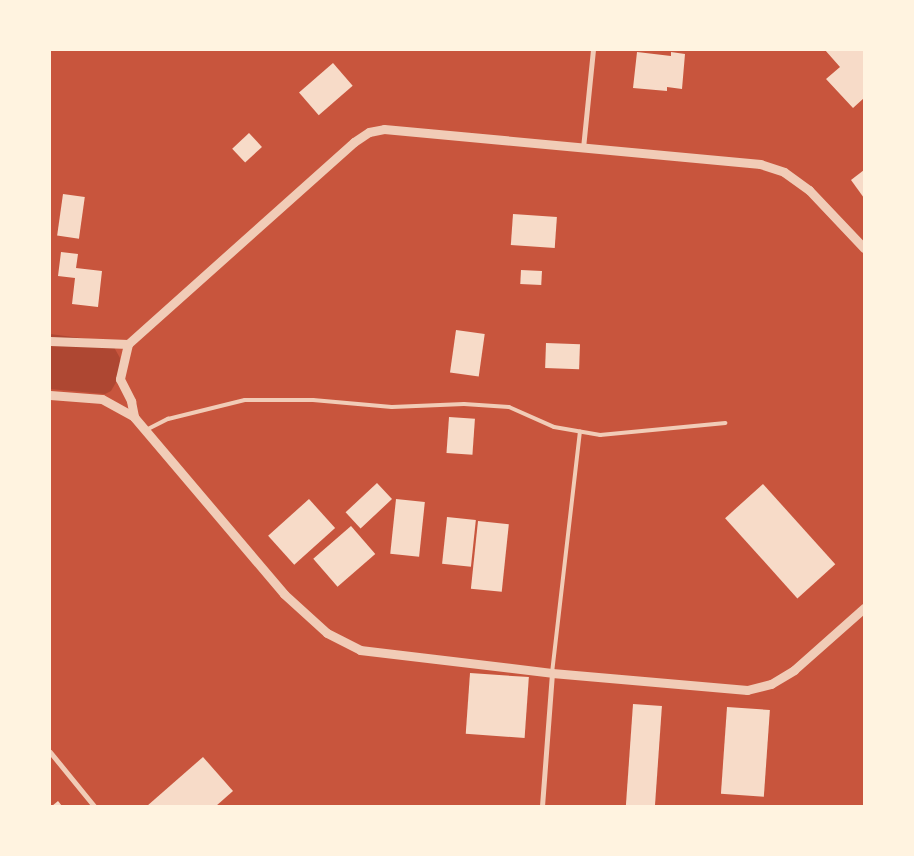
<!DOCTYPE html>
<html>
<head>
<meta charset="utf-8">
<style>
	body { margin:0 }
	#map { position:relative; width:914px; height:856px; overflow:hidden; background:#c8553d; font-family:"Roboto Condensed",sans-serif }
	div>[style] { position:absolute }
	.green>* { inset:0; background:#ae4732 }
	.building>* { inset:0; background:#f7dbc8; transform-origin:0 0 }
	.service>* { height:4px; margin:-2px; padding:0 2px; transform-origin:2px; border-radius:2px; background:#f1ccb7 }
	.minor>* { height:5px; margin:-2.5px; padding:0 2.5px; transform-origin:2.5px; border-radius:2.5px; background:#f1ccb7 }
	.tertiary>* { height:9px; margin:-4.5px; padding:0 4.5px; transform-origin:4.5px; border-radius:4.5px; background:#f1ccb7 }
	span { translate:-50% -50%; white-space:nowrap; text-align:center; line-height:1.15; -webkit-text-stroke:4px #fff3e0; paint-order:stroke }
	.frame { position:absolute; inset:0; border:51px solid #fff3e0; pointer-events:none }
</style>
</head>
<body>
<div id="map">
	<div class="green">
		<i style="clip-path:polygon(50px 334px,111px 342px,120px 358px,119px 377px,111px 391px,105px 394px,50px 389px)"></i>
	</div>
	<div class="building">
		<i style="clip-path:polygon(825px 50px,864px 50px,864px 98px,853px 108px,826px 79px,840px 67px)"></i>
		<i style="clip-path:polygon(637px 52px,671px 56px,671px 52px,685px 54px,682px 89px,667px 87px,667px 91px,633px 88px)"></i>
		<i style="left:333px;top:63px;width:30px;height:45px;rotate:49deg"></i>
		<i style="left:249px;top:133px;width:19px;height:23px;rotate:47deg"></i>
		<i style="clip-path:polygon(864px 170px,864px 198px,851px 180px)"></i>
		<i style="left:63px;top:194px;width:22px;height:42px;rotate:8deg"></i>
		<i style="left:513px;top:214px;width:44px;height:31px;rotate:4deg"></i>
		<i style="clip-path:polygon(61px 252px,78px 254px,76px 268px,102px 271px,98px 307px,72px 304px,75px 278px,58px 276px)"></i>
		<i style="left:521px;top:270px;width:21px;height:14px;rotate:3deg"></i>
		<i style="left:456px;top:330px;width:29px;height:43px;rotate:8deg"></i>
		<i style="left:546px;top:343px;width:34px;height:25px;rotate:2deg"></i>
		<i style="left:449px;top:417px;width:26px;height:36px;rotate:4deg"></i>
		<i style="left:377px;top:483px;width:22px;height:43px;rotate:47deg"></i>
		<i style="left:763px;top:484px;width:108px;height:51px;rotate:48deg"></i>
		<i style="left:309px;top:499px;width:39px;height:55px;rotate:48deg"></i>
		<i style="left:396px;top:499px;width:29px;height:55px;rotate:6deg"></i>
		<i style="left:447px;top:517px;width:29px;height:47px;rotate:6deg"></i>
		<i style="left:478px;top:521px;width:31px;height:68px;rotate:6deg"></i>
		<i style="left:351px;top:526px;width:37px;height:50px;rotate:49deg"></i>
		<i style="left:470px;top:673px;width:59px;height:61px;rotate:4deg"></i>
		<i style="left:633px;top:704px;width:29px;height:102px;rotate:4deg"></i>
		<i style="left:727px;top:707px;width:43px;height:87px;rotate:4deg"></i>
		<i style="clip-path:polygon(203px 757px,233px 791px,216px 806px,147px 806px)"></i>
		<i style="clip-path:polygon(58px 801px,62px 806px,52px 806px)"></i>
	</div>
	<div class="service">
		<i style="left:146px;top:430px;width:25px;rotate:-27deg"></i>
		<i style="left:168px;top:419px;width:79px;rotate:-13.9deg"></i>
		<i style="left:245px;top:400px;width:68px"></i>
		<i style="left:313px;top:400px;width:79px;rotate:5.1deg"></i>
		<i style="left:392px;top:407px;width:72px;rotate:-2.4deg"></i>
		<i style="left:464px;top:404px;width:45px;rotate:3.8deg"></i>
		<i style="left:509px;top:407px;width:49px;rotate:24deg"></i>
		<i style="left:554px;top:427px;width:47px;rotate:9.9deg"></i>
		<i style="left:600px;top:435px;width:126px;rotate:-5.5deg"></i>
		<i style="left:552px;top:673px;width:243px;rotate:-83.4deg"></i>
	</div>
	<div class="minor">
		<i style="left:583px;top:148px;width:99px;rotate:-84.2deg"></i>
		<i style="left:50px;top:752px;width:70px;rotate:50.8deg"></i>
		<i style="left:542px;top:806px;width:133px;rotate:-85.7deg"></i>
	</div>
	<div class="tertiary">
		<i style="left:50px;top:341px;width:78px;rotate:2.2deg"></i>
		<i style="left:128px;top:344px;width:303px;rotate:-41.8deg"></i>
		<i style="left:354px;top:142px;width:18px;rotate:-34deg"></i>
		<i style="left:369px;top:132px;width:15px;rotate:-11deg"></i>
		<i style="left:384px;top:129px;width:378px;rotate:5.3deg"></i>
		<i style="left:760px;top:164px;width:25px;rotate:18deg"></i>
		<i style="left:784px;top:172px;width:31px;rotate:36deg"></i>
		<i style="left:809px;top:190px;width:80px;rotate:46.5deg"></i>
		<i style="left:128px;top:344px;width:36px;rotate:103deg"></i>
		<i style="left:120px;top:379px;width:25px;rotate:63deg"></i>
		<i style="left:131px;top:401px;width:16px;rotate:79deg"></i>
		<i style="left:50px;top:395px;width:52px;rotate:4.4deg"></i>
		<i style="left:102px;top:399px;width:37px;rotate:29deg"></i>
		<i style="left:134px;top:417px;width:232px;rotate:49.7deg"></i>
		<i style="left:284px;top:594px;width:58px;rotate:42.2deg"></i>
		<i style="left:327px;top:633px;width:37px;rotate:27deg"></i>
		<i style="left:360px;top:650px;width:193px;rotate:6.8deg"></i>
		<i style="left:552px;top:673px;width:196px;rotate:5deg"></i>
		<i style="left:747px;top:690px;width:25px;rotate:-14deg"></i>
		<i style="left:771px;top:684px;width:27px;rotate:-31deg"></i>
		<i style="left:794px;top:670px;width:94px;rotate:-41.5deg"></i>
	</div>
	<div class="frame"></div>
</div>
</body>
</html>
